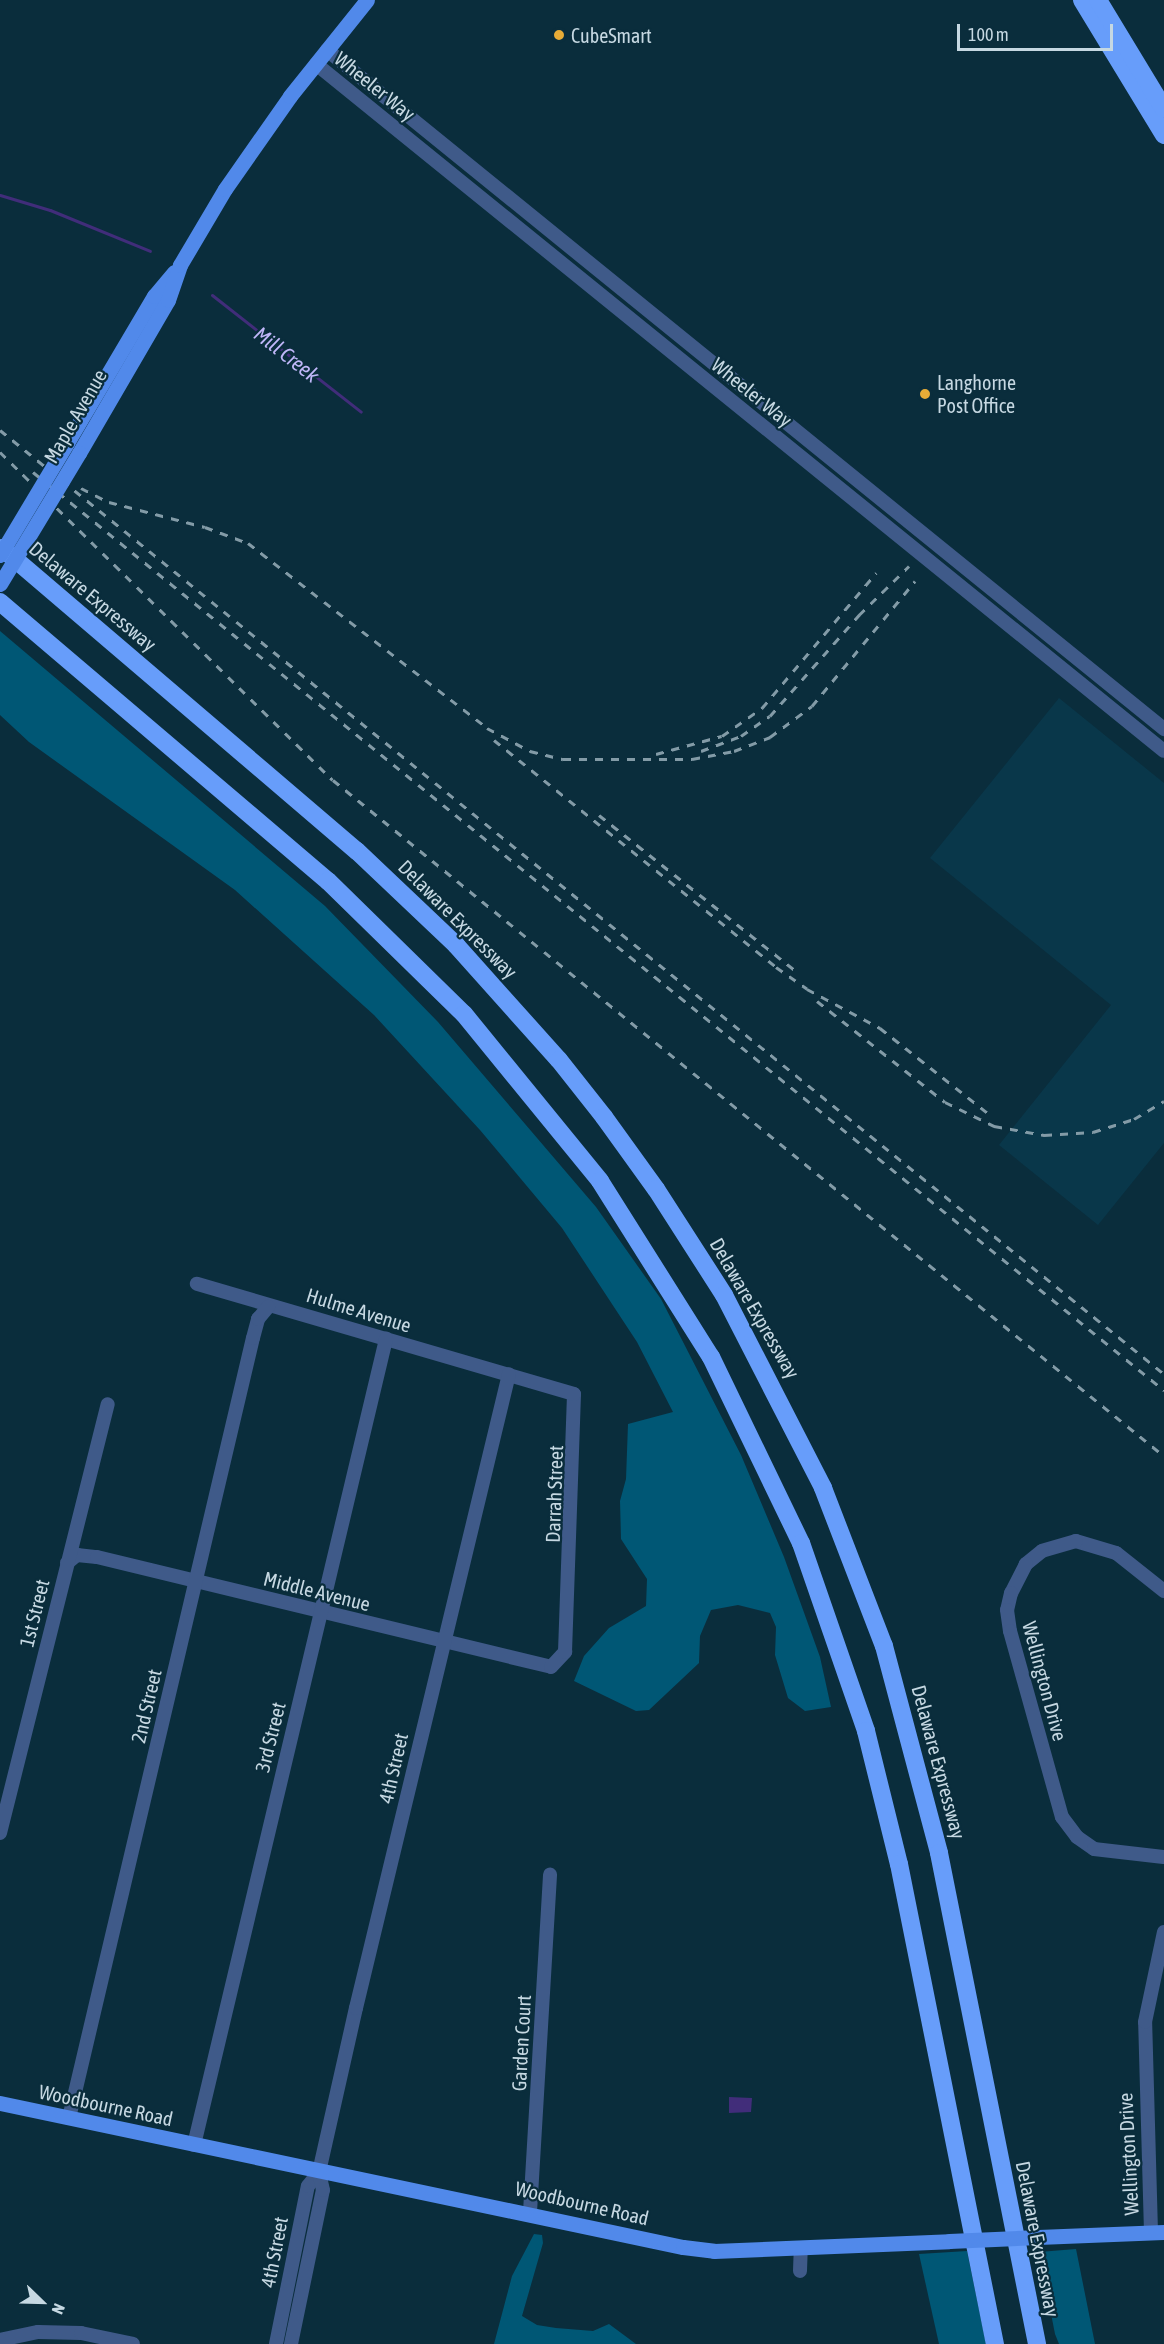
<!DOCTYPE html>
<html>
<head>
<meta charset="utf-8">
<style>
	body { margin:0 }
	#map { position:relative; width:1164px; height:2344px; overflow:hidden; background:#0a2d3c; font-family:"Asap Condensed",sans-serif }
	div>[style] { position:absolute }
	.built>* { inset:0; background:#09374a }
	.green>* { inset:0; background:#005775 }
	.water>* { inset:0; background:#412d7a }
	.stream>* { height:3px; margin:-1.5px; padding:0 1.5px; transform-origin:1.5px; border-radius:1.5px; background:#412d7a }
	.minor>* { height:14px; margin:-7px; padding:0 7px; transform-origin:7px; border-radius:7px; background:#3f5a89 }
	.major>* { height:15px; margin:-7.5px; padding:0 7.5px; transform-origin:7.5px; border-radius:7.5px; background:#5189ea }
	.highway>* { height:18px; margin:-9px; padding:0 9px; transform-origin:9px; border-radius:9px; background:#679dfa }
	.rail>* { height:3px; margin-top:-1.5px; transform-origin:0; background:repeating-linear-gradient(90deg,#839ba7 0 8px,transparent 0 16px) }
	.major-bridge>* { height:15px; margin:-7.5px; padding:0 7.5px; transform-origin:7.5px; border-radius:7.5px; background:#5189ea }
	.dots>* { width:16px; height:16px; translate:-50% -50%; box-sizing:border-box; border:3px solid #0a2d3c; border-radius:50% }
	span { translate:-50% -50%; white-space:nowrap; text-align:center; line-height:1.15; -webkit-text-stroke:4.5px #0a2d3c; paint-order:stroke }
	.poi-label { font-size:20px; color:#c6d8e2 }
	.left { translate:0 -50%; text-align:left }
	.street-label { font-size:20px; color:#c6d8e2 }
	.water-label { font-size:21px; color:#c0b7f9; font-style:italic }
	.north { position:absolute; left:12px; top:2272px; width:60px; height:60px; -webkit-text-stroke:4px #0a2d3c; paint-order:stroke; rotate:113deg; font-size:16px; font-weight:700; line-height:24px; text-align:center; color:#c6d8e2 }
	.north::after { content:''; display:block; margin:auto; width:21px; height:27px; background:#c6d8e2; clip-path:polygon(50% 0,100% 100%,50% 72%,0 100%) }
	.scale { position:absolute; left:957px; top:24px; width:156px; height:27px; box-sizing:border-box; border:3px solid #c6d8e2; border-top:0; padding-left:8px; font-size:18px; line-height:21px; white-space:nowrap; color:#c6d8e2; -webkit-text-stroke:4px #0a2d3c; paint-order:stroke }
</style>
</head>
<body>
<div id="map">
	<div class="built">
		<i style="clip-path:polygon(1059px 698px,1164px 783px,1164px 1143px,1098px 1225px,999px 1145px,1111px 1005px,930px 858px)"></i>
	</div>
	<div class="green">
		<i style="clip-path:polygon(0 631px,325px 906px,438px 1022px,596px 1207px,661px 1299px,741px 1455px,784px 1557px,820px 1657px,831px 1707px,805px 1711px,788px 1698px,775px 1655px,776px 1627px,770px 1613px,738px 1605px,711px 1610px,700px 1636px,699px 1663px,649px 1710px,636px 1711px,574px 1681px,584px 1656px,609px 1628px,646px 1606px,647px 1579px,621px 1539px,620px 1501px,626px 1479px,628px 1424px,673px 1412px,637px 1342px,562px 1228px,480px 1130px,374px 1015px,235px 890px,29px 742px,0 715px)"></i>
		<i style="clip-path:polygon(534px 2234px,542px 2235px,543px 2243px,522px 2316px,537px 2325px,556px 2328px,593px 2331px,609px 2324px,636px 2344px,494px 2344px,512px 2276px)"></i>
		<i style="clip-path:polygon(1076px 2249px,1095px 2344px,1059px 2344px,1055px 2334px,1039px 2252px)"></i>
		<i style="clip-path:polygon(967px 2251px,986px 2344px,939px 2344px,919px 2254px)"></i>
	</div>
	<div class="water">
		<i style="clip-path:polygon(729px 2097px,752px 2098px,751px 2112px,729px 2113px)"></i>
	</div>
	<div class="stream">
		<i style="left:0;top:195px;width:52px;rotate:16.7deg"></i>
		<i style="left:50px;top:210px;width:108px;rotate:22.3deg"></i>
		<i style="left:212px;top:295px;width:189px;rotate:38.1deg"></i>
	</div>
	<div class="minor">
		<i style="left:327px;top:50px;width:1078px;rotate:39.05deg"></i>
		<i style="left:316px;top:64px;width:1091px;rotate:39.01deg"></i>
		<i style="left:67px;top:1563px;width:13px;rotate:-39deg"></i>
		<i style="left:77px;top:1555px;width:20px;rotate:6deg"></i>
		<i style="left:97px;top:1557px;width:467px;rotate:13.6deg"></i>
		<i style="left:551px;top:1667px;width:21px;rotate:-47deg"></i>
		<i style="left:565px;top:1652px;width:258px;rotate:-88deg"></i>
		<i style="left:574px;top:1394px;width:393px;rotate:-163.7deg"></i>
		<i style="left:1164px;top:1591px;width:61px;rotate:-141.6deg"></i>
		<i style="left:1116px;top:1553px;width:42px;rotate:-163.3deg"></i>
		<i style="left:1076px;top:1541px;width:35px;rotate:164deg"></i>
		<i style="left:1042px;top:1551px;width:21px;rotate:141deg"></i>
		<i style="left:1026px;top:1564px;width:33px;rotate:117deg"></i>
		<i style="left:1011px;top:1593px;width:17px;rotate:103deg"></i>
		<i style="left:1007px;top:1610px;width:21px;rotate:82deg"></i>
		<i style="left:1010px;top:1631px;width:193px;rotate:74.4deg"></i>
		<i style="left:1062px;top:1817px;width:25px;rotate:53deg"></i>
		<i style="left:1077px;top:1837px;width:21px;rotate:35deg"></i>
		<i style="left:1094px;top:1849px;width:70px;rotate:6.5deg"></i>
		<i style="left:0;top:1833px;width:442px;rotate:-75.9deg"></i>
		<i style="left:69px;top:2118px;width:801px;rotate:-76.73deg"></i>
		<i style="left:253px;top:1338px;width:20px;rotate:-75deg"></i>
		<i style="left:258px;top:1319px;width:16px;rotate:-50deg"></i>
		<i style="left:194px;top:2145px;width:829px;rotate:-76.6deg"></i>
		<i style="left:530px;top:2212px;width:338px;rotate:-86.6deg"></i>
		<i style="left:1151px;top:2232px;width:210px;rotate:-91.6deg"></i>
		<i style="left:1145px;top:2022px;width:92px;rotate:-78.1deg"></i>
		<i style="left:800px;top:2271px;width:23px;rotate:-88deg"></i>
		<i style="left:0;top:2340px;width:39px;rotate:-12deg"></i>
		<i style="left:38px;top:2332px;width:43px;rotate:1.3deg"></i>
		<i style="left:81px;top:2333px;width:53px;rotate:11.9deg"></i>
		<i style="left:276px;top:2344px;width:161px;rotate:-78.6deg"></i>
		<i style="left:308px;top:2186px;width:18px;rotate:-52deg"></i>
		<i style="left:291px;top:2344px;width:157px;rotate:-78.3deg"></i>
		<i style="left:323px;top:2190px;width:18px;rotate:-103deg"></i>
		<i style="left:319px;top:2172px;width:168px;rotate:-77.3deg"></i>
		<i style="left:356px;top:2008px;width:652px;rotate:-76.43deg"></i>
	</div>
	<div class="major">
		<i style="left:67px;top:443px;width:171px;rotate:-59.4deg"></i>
		<i style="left:154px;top:296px;width:31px;rotate:-50deg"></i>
		<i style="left:79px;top:453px;width:177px;rotate:-59.8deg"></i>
		<i style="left:168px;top:300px;width:37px;rotate:-71deg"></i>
		<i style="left:180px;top:265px;width:88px;rotate:-59.4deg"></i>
		<i style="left:225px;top:189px;width:113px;rotate:-55deg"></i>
		<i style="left:290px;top:96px;width:123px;rotate:-51.3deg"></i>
		<i style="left:0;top:2103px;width:698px;rotate:11.91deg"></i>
		<i style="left:683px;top:2247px;width:31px;rotate:7deg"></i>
		<i style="left:714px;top:2251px;width:235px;rotate:-2.4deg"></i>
		<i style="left:1038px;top:2237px;width:126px;rotate:-2.3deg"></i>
	</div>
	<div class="highway">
		<i style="left:1082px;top:0;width:158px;rotate:58.7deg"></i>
		<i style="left:1098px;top:0;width:127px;rotate:58.8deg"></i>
		<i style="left:2px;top:548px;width:467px;rotate:40.5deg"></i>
		<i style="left:357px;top:851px;width:137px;rotate:43.5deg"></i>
		<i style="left:456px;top:945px;width:154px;rotate:48.2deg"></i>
		<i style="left:559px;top:1060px;width:73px;rotate:51.7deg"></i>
		<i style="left:604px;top:1117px;width:89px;rotate:54.2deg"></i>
		<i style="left:656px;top:1189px;width:126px;rotate:57.3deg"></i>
		<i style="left:724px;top:1295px;width:217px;rotate:62.8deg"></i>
		<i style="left:823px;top:1488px;width:169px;rotate:68.9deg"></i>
		<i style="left:884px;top:1646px;width:214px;rotate:75.1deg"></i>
		<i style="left:939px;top:1853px;width:501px;rotate:78.71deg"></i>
		<i style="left:0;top:602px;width:431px;rotate:40.4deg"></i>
		<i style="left:328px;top:881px;width:190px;rotate:44.4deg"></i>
		<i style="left:464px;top:1014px;width:215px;rotate:50.8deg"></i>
		<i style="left:600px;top:1181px;width:208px;rotate:57.8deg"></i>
		<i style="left:711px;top:1357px;width:207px;rotate:64.2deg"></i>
		<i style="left:801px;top:1543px;width:199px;rotate:70.9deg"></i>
		<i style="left:866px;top:1731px;width:137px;rotate:76.1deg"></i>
		<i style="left:899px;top:1864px;width:490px;rotate:78.7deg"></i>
	</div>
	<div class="rail">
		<i style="left:0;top:430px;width:1499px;rotate:39.04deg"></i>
		<i style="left:0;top:452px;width:467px;rotate:44.6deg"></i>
		<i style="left:333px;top:780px;width:1071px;rotate:39.13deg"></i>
		<i style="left:33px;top:472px;width:1457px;rotate:39.07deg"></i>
		<i style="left:81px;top:488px;width:31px;rotate:27deg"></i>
		<i style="left:109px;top:502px;width:99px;rotate:14.6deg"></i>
		<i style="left:205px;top:527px;width:46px;rotate:20.4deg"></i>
		<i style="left:248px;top:543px;width:302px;rotate:37.7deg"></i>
		<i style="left:487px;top:728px;width:49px;rotate:28.1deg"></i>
		<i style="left:530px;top:751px;width:34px;rotate:14deg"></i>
		<i style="left:563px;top:759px;width:129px"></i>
		<i style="left:692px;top:759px;width:43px;rotate:-10.8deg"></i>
		<i style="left:734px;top:751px;width:39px;rotate:-21deg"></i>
		<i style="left:770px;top:737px;width:52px;rotate:-36.4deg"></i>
		<i style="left:812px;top:706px;width:162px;rotate:-50.5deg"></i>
		<i style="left:494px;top:740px;width:362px;rotate:38.8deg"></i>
		<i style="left:776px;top:967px;width:38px;rotate:35deg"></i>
		<i style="left:807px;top:989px;width:83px;rotate:28.1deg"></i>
		<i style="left:880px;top:1028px;width:139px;rotate:38.3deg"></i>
		<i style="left:701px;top:751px;width:43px;rotate:-20.6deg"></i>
		<i style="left:741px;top:736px;width:35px;rotate:-35deg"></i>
		<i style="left:770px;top:716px;width:135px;rotate:-48.6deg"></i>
		<i style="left:859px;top:615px;width:70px;rotate:-44.4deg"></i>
		<i style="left:656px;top:754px;width:68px;rotate:-15.3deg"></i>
		<i style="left:722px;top:736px;width:49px;rotate:-35deg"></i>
		<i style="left:762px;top:708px;width:177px;rotate:-49.8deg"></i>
		<i style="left:599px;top:815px;width:254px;rotate:38.4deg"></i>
		<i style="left:817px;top:1001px;width:163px;rotate:38.3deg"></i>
		<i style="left:945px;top:1102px;width:55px;rotate:26.1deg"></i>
		<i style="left:994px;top:1126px;width:51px;rotate:10.2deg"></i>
		<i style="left:1044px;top:1135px;width:49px;rotate:-3.5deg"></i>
		<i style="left:1093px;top:1132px;width:43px;rotate:-17.6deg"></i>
		<i style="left:1134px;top:1119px;width:35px;rotate:-31deg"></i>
	</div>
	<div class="major-bridge">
		<i style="left:0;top:555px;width:131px;rotate:-59.1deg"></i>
		<i style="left:0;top:584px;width:153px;rotate:-58.9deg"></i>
		<i style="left:949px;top:2241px;width:89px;rotate:-2.6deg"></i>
	</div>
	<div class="dots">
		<i style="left:559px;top:35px;background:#e7ac37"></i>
		<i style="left:925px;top:394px;background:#e7ac37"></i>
	</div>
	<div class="poi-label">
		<span class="left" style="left:571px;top:35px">CubeSmart</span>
		<span class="left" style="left:937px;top:394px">Langhorne<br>Post Office</span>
	</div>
	<div class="street-label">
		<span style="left:375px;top:86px;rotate:39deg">Wheeler Way</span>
		<span style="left:752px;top:392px;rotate:39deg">Wheeler Way</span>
		<span style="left:75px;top:416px;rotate:-60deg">Maple Avenue</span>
		<span style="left:93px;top:596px;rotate:40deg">Delaware Expressway</span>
		<span style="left:458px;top:919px;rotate:45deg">Delaware Expressway</span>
		<span style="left:755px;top:1308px;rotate:60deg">Delaware Expressway</span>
		<span style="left:359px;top:1310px;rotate:17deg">Hulme Avenue</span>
		<span style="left:554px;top:1494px;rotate:-88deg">Darrah Street</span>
		<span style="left:317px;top:1591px;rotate:14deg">Middle Avenue</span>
		<span style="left:34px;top:1613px;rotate:-76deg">1st Street</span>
		<span style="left:1045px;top:1681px;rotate:75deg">Wellington Drive</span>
		<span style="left:146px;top:1706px;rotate:-77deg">2nd Street</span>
		<span style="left:270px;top:1737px;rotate:-76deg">3rd Street</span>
		<span style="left:939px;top:1762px;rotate:75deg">Delaware Expressway</span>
		<span style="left:393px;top:1768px;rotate:-77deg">4th Street</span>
		<span style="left:521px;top:2043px;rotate:-87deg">Garden Court</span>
		<span style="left:106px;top:2105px;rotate:12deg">Woodbourne Road</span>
		<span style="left:1128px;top:2154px;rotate:-93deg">Wellington Drive</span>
		<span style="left:582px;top:2203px;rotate:13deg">Woodbourne Road</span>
		<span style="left:1038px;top:2239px;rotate:79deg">Delaware Expressway</span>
		<span style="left:274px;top:2252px;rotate:-79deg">4th Street</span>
	</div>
	<div class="water-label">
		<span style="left:287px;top:354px;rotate:38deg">Mill Creek</span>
	</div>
	<div class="north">N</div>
	<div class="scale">100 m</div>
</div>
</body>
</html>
